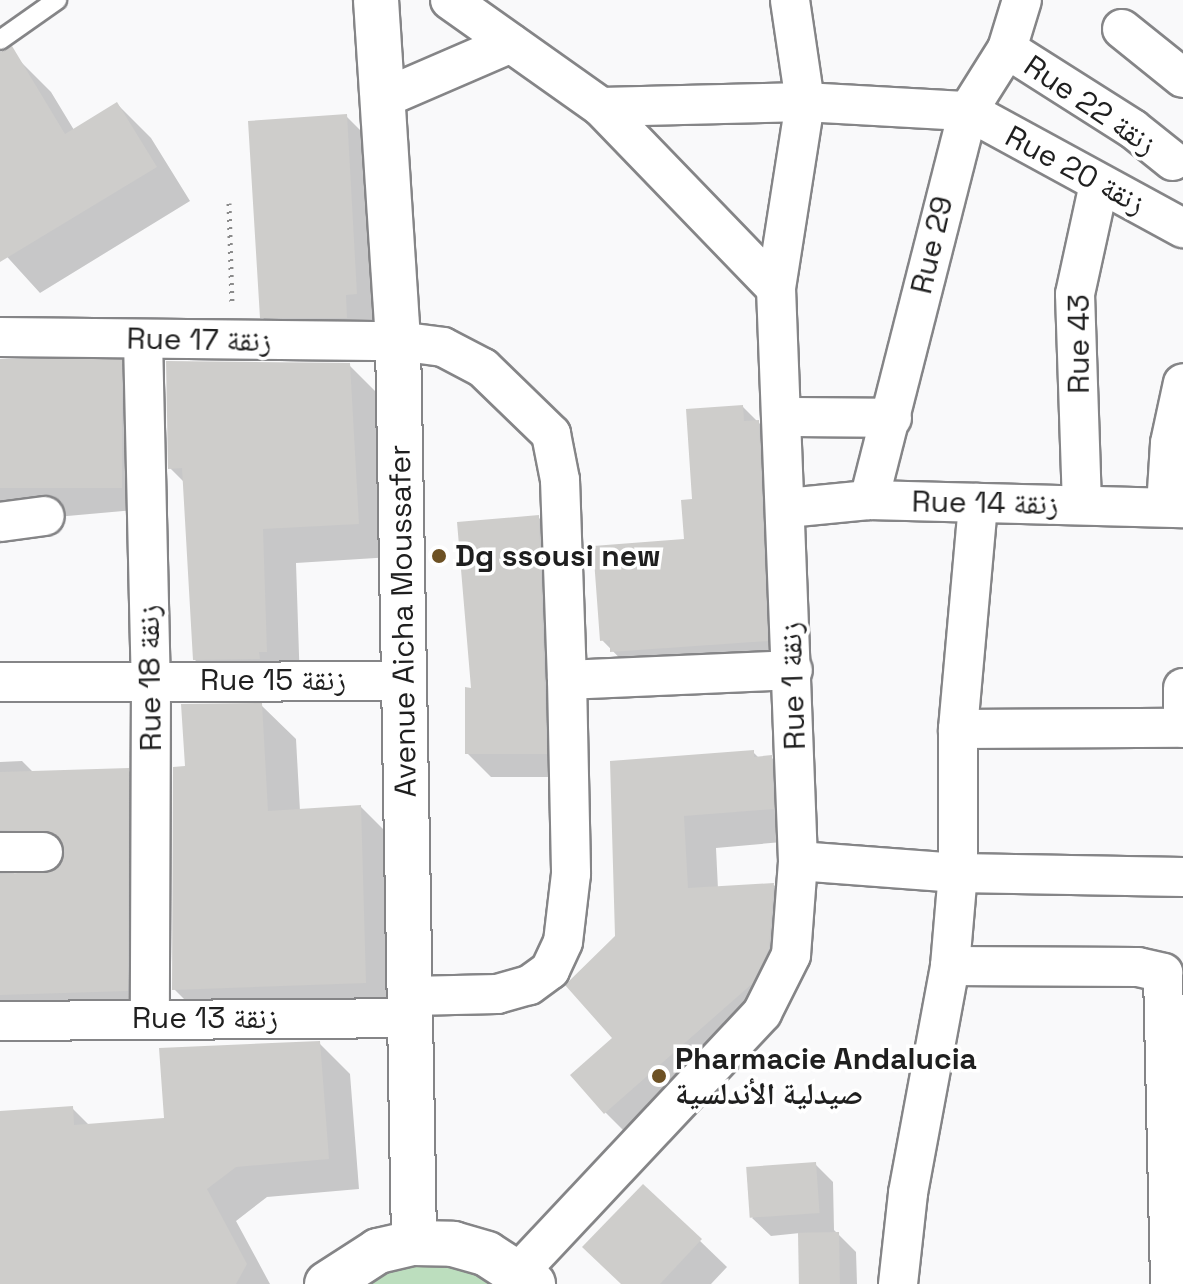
<!DOCTYPE html>
<html>
<head>
<meta charset="utf-8">
<style>
	body { margin:0 }
	#map { position:relative; width:1183px; height:1284px; overflow:hidden; background:#f9f9fa; font-family:"Space Grotesk","Noto Naskh Arabic",sans-serif }
	div>[style] { position:absolute }
	.green>* { inset:0; background:#bcdebe }
	.shadow>* { inset:0; background:#0003 }
	.building>* { inset:0; background:#cecdcb; transform-origin:0 0 }
	.path>* { height:5px; margin-top:-2.5px; transform-origin:0; background:repeating-linear-gradient(90deg,#8b8b8b 0 2px,transparent 0 8px) }
	.roads { filter:drop-shadow(2px 0 #858587) drop-shadow(-2px 0 #858587) drop-shadow(0 2px #858587) drop-shadow(0 -2px #858587) }
	.lane>* { height:18px; margin:-9px; padding:0 9px; transform-origin:9px; border-radius:9px; background:#fff }
	.street>* { height:38px; margin:-19px; padding:0 19px; transform-origin:19px; border-radius:19px; background:#fff }
	.secondary>* { height:44px; margin:-22px; padding:0 22px; transform-origin:22px; border-radius:22px; background:#fff }
	.dots>* { width:22px; height:22px; translate:-50% -50%; box-sizing:border-box; border:4px solid #fff; border-radius:50% }
	span { translate:-50% -50%; white-space:nowrap; text-align:center; line-height:1.15; -webkit-text-stroke:7px #fff; paint-order:stroke }
	.street-label { font-size:30px; color:#1f1f1f }
	.poi-label { font-size:30px; color:#1f1f1f; font-weight:700 }
	.left { translate:0 -50%; text-align:left }
</style>
</head>
<body>
<div id="map">
	<div class="green">
		<i style="clip-path:polygon(458px 1260px,507px 1284px,352px 1284px,373px 1270px)"></i>
	</div>
	<div class="shadow">
		<i style="clip-path:polygon(17px 58px,51px 92px,74px 130px,117px 104px,151px 138px,190px 201px,40px 293px,0 249px,0 68px)"></i>
		<i style="clip-path:polygon(346px 116px,373px 143px,383px 320px,371px 321px,373px 344px,289px 343px,262px 317px)"></i>
		<i style="clip-path:polygon(121px 362px,155px 396px,157px 508px,0 522px,0 364px)"></i>
		<i style="clip-path:polygon(349px 365px,383px 399px,392px 557px,296px 563px,300px 685px,229px 693px,194px 659px,185px 483px,170px 468px)"></i>
		<i style="clip-path:polygon(743px 407px,792px 456px,801px 674px,646px 685px,602px 640px,686px 541px,694px 501px)"></i>
		<i style="clip-path:polygon(538px 517px,562px 541px,569px 777px,491px 777px,467px 753px,473px 690px)"></i>
		<i style="clip-path:polygon(261px 705px,296px 739px,300px 811px,361px 807px,395px 841px,400px 1017px,208px 1023px,174px 989px,187px 768px)"></i>
		<i style="clip-path:polygon(753px 752px,760px 759px,771px 757px,803px 790px,805px 840px,716px 848px,718px 889px,774px 885px,806px 917px,801px 982px,784px 1015px,637px 1144px,605px 1112px,615px 1038px,617px 936px,612px 763px)"></i>
		<i style="clip-path:polygon(evenodd,22px 761px,34px 773px,128px 770px,159px 801px,158px 1021px,0 1026px,0 762px,22px 761px,62px 861px,54px 873px,13px 875px,21px 863px,62px 861px)"></i>
		<i style="clip-path:polygon(319px 1043px,350px 1074px,359px 1189px,267px 1197px,236px 1221px,270px 1284px,0 1284px,0 1113px,72px 1108px,89px 1125px,166px 1119px)"></i>
		<i style="clip-path:polygon(815px 1164px,833px 1182px,834px 1230px,856px 1252px,857px 1284px,801px 1284px,800px 1233px,771px 1236px,752px 1218px)"></i>
		<i style="clip-path:polygon(643px 1186px,727px 1267px,711px 1284px,622px 1284px)"></i>
	</div>
	<div class="building">
		<i style="clip-path:polygon(12px 46px,65px 134px,117px 102px,157px 167px,0 262px,0 52px)"></i>
		<i style="clip-path:polygon(347px 114px,357px 294px,346px 295px,347px 318px,260px 318px,248px 121px)"></i>
		<i style="left:0;top:359px;width:122px;height:129px"></i>
		<i style="clip-path:polygon(166px 361px,350px 363px,359px 524px,263px 529px,267px 652px,259px 652px,260px 659px,193px 660px,182px 468px,168px 469px)"></i>
		<i style="clip-path:polygon(743px 405px,744px 421px,759px 420px,768px 641px,610px 652px,610px 640px,600px 641px,593px 546px,684px 539px,681px 500px,692px 499px,686px 409px)"></i>
		<i style="clip-path:polygon(539px 515px,547px 754px,465px 754px,465px 687px,471px 688px,457px 522px)"></i>
		<i style="clip-path:polygon(262px 703px,268px 811px,361px 805px,366px 983px,172px 990px,173px 767px,185px 766px,181px 704px)"></i>
		<i style="clip-path:polygon(754px 750px,754px 757px,772px 755px,774px 809px,684px 816px,688px 888px,774px 883px,769px 949px,753px 983px,604px 1114px,570px 1075px,612px 1038px,565px 985px,615px 936px,610px 761px)"></i>
		<i style="clip-path:polygon(129px 768px,128px 991px,0 995px,0 874px,53px 871px,65px 853px,53px 833px,0 830px,0 772px)"></i>
		<i style="clip-path:polygon(320px 1041px,329px 1159px,236px 1167px,207px 1189px,247px 1264px,236px 1284px,0 1284px,0 1111px,73px 1106px,74px 1125px,164px 1118px,159px 1048px)"></i>
		<i style="left:816px;top:1162px;width:51px;height:70px;rotate:86deg"></i>
		<i style="clip-path:polygon(643px 1184px,702px 1239px,660px 1284px,621px 1284px,582px 1247px)"></i>
		<i style="left:839px;top:1232px;width:52px;height:41px;rotate:89deg"></i>
	</div>
	<div class="path">
		<i style="left:229px;top:203px;width:99px;rotate:88.3deg"></i>
	</div>
	<div class="roads">
		<div class="lane">
			<i style="left:0;top:40px;width:70px;rotate:-35.1deg"></i>
		</div>
		<div class="street">
			<i style="left:450px;top:0;width:185px;rotate:35.3deg"></i>
			<i style="left:601px;top:107px;width:252px;rotate:46deg"></i>
			<i style="left:1122px;top:29px;width:78px;rotate:38.8deg"></i>
			<i style="left:1007px;top:49px;width:149px;rotate:32.4deg"></i>
			<i style="left:1133px;top:129px;width:51px;rotate:38.7deg"></i>
			<i style="left:384px;top:98px;width:138px;rotate:-23.4deg"></i>
			<i style="left:601px;top:107px;width:204px;rotate:-1.4deg"></i>
			<i style="left:805px;top:102px;width:163px;rotate:3.2deg"></i>
			<i style="left:968px;top:111px;width:245px;rotate:28.6deg"></i>
			<i style="left:0;top:337px;width:398px;rotate:0.6deg"></i>
			<i style="left:398px;top:341px;width:45px;rotate:7.6deg"></i>
			<i style="left:443px;top:347px;width:45px;rotate:27.7deg"></i>
			<i style="left:483px;top:368px;width:95px;rotate:44.1deg"></i>
			<i style="left:551px;top:434px;width:47px;rotate:78.9deg"></i>
			<i style="left:560px;top:480px;width:200px;rotate:88deg"></i>
			<i style="left:567px;top:680px;width:194px;rotate:88.8deg"></i>
			<i style="left:571px;top:874px;width:68px;rotate:96.7deg"></i>
			<i style="left:563px;top:942px;width:31px;rotate:115deg"></i>
			<i style="left:550px;top:970px;width:26px;rotate:144deg"></i>
			<i style="left:529px;top:985px;width:33px;rotate:164deg"></i>
			<i style="left:497px;top:994px;width:85px;rotate:178.7deg"></i>
			<i style="left:143px;top:339px;width:341px;rotate:88.7deg"></i>
			<i style="left:151px;top:680px;width:337px;rotate:90.2deg"></i>
			<i style="left:783px;top:417px;width:109px;rotate:0.5deg"></i>
			<i style="left:869px;top:500px;width:401px;rotate:-75.7deg"></i>
			<i style="left:968px;top:111px;width:73px;rotate:-57.8deg"></i>
			<i style="left:1007px;top:49px;width:51px;rotate:-73deg"></i>
			<i style="left:1082px;top:505px;width:211px;rotate:-91.9deg"></i>
			<i style="left:1075px;top:294px;width:113px;rotate:-77.7deg"></i>
			<i style="left:1166px;top:507px;width:64px;rotate:-86.4deg"></i>
			<i style="left:1170px;top:443px;width:61px;rotate:-77.8deg"></i>
			<i style="left:787px;top:508px;width:82px;rotate:-5.6deg"></i>
			<i style="left:869px;top:500px;width:314px;rotate:1.5deg"></i>
			<i style="left:0;top:522px;width:45px;rotate:-7.6deg"></i>
			<i style="left:567px;top:680px;width:226px;rotate:-2.5deg"></i>
			<i style="left:0;top:682px;width:403px;rotate:-0.1deg"></i>
			<i style="left:1183px;top:728px;width:40px;rotate:-90deg"></i>
			<i style="left:958px;top:729px;width:225px;rotate:-0.3deg"></i>
			<i style="left:0;top:852px;width:43px"></i>
			<i style="left:798px;top:861px;width:160px;rotate:4.3deg"></i>
			<i style="left:958px;top:873px;width:225px;rotate:1deg"></i>
			<i style="left:950px;top:966px;width:188px;rotate:0.3deg"></i>
			<i style="left:1138px;top:967px;width:26px;rotate:13deg"></i>
			<i style="left:1163px;top:973px;width:311px;rotate:88.7deg"></i>
			<i style="left:0;top:1021px;width:409px;rotate:-0.4deg"></i>
			<i style="left:519px;top:1272px;width:355px;rotate:-46.8deg"></i>
			<i style="left:762px;top:1013px;width:65px;rotate:-63.4deg"></i>
			<i style="left:791px;top:955px;width:94px;rotate:-85.7deg"></i>
			<i style="left:798px;top:861px;width:573px;rotate:-92.2deg"></i>
			<i style="left:776px;top:288px;width:188px;rotate:-81.1deg"></i>
			<i style="left:805px;top:102px;width:103px;rotate:-98.4deg"></i>
			<i style="left:898px;top:1284px;width:92px;rotate:-83.7deg"></i>
			<i style="left:908px;top:1193px;width:231px;rotate:-79.5deg"></i>
			<i style="left:950px;top:966px;width:93px;rotate:-85.1deg"></i>
			<i style="left:958px;top:873px;width:144px;rotate:-90deg"></i>
			<i style="left:958px;top:729px;width:227px;rotate:-84.9deg"></i>
		</div>
		<div class="secondary">
			<i style="left:376px;top:0;width:342px;rotate:86.3deg"></i>
			<i style="left:398px;top:341px;width:902px;rotate:88.98deg"></i>
			<i style="left:327px;top:1284px;width:61px;rotate:-32.9deg"></i>
			<i style="left:378px;top:1251px;width:37px;rotate:-13deg"></i>
			<i style="left:414px;top:1243px;width:39px;rotate:1deg"></i>
			<i style="left:453px;top:1244px;width:35px;rotate:16deg"></i>
			<i style="left:487px;top:1254px;width:55px;rotate:33.1deg"></i>
		</div>
	</div>
	<div class="dots">
		<i style="left:439px;top:556px;background:#6d5124"></i>
		<i style="left:659px;top:1076px;background:#6d5124"></i>
	</div>
	<div class="street-label">
		<span style="left:1090px;top:105px;rotate:34deg">Rue 22 زنقة</span>
		<span style="left:1075px;top:170px;rotate:28deg">Rue 20 زنقة</span>
		<span style="left:932px;top:245px;rotate:-77deg">Rue 29</span>
		<span style="left:199px;top:340px;rotate:1deg">Rue 17 زنقة</span>
		<span style="left:1079px;top:344px;rotate:-90deg">Rue 43</span>
		<span style="left:985px;top:503px;rotate:1deg">Rue 14 زنقة</span>
		<span style="left:403px;top:621px;rotate:-91deg">Avenue Aicha Moussafer</span>
		<span style="left:150px;top:678px;rotate:-91deg">Rue 18 زنقة</span>
		<span style="left:273px;top:680px">Rue 15 زنقة</span>
		<span style="left:793px;top:686px;rotate:-92deg">Rue 1 زنقة</span>
		<span style="left:205px;top:1018px">Rue 13 زنقة</span>
	</div>
	<div class="poi-label">
		<span class="left" style="left:455px;top:556px">Dg ssousi new</span>
		<span class="left" style="left:675px;top:1076px">Pharmacie Andalucia<br>صيدلية الأندلسية</span>
	</div>
</div>
</body>
</html>
